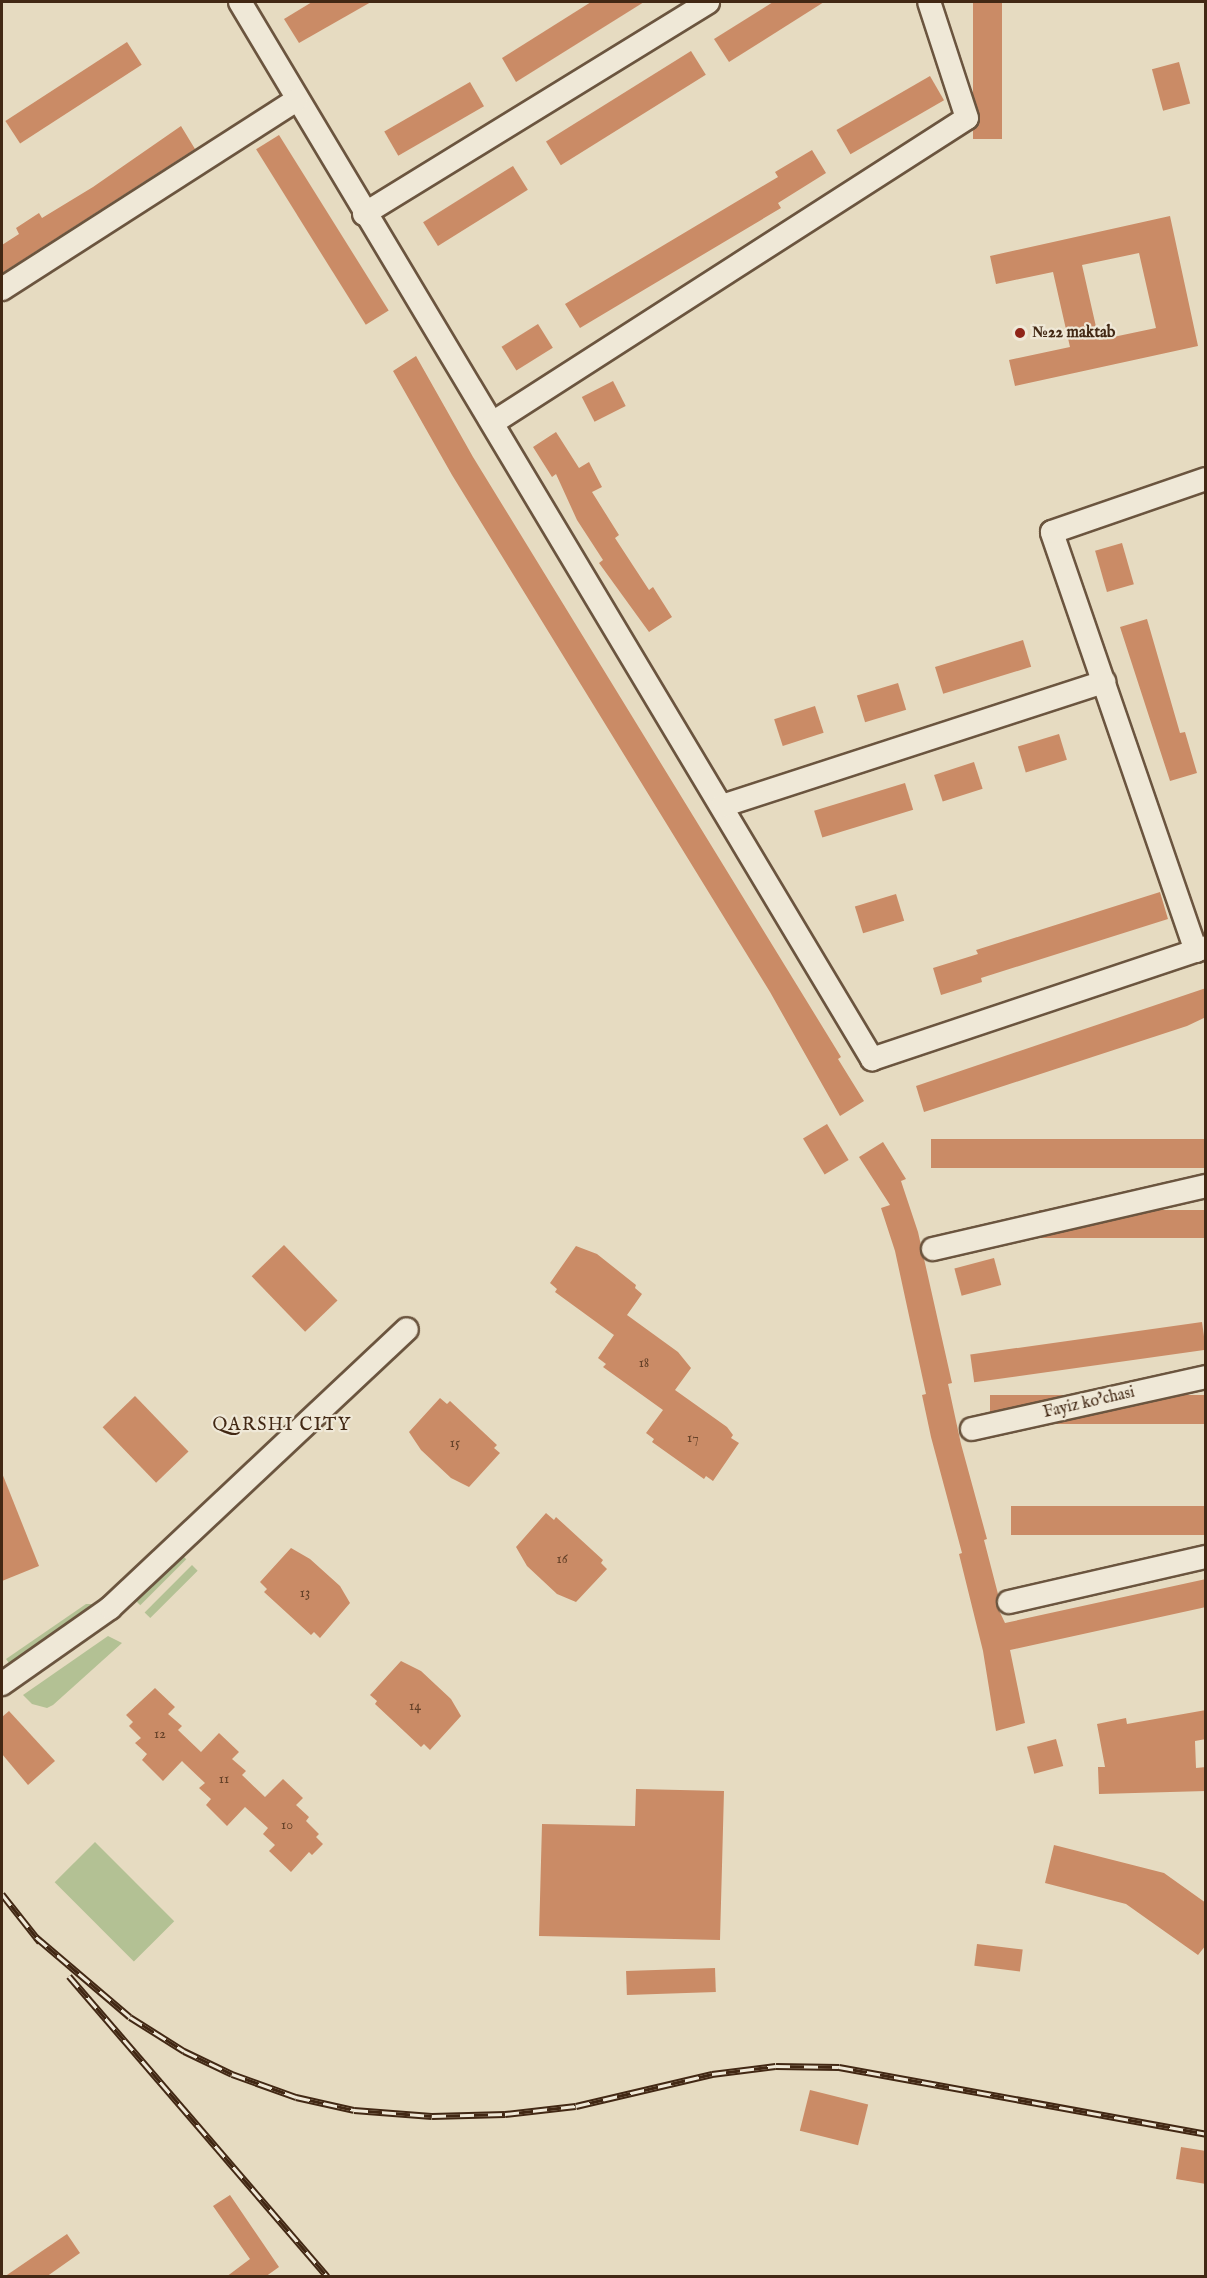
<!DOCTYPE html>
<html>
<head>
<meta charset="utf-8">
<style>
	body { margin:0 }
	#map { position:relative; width:1207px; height:2278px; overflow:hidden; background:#e6dbc1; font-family:"IM FELL English",serif }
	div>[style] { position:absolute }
	.green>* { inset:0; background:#b3c194; transform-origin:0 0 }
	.building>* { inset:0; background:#ca8b66; transform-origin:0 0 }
	.roads { filter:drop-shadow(2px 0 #6b553f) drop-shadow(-2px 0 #6b553f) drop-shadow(0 2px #6b553f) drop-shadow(0 -2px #6b553f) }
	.minor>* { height:22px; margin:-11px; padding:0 11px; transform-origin:11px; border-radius:11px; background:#efe8d7 }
	.rail>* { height:7px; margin-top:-3.5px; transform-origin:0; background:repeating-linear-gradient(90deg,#efe8d7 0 14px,#422814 0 28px); box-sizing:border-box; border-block:2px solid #422814 }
	.dots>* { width:16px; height:16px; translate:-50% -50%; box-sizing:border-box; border:3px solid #efe8d7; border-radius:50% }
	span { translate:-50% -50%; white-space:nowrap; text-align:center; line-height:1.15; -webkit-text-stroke:4.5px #efe8d7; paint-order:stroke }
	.number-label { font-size:14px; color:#644128 }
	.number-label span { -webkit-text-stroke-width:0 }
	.poi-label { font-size:16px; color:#422814; font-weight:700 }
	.left { translate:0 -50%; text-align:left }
	.street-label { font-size:16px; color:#422814 }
	.neighbourhood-label { font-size:18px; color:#422814; letter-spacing:1.5px }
	.frame { position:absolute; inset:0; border:3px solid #422814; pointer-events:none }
</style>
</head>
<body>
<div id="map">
	<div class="green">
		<i style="left:182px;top:1555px;width:6px;height:65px;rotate:45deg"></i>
		<i style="left:192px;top:1565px;width:8px;height:67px;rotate:45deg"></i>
		<i style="clip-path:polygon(86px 1604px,94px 1604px,9px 1663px,6px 1659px)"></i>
		<i style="clip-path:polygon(108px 1636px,122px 1643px,53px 1705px,47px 1708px,32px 1704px,23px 1695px)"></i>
		<i style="left:95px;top:1842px;width:112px;height:57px;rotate:45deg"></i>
	</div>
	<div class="building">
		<i style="clip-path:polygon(312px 2px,371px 2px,299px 43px,284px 19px)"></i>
		<i style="clip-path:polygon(591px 2px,644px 2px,516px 82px,502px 58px)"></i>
		<i style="clip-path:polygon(773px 2px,824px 2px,729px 62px,714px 39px)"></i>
		<i style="left:973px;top:2px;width:29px;height:137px"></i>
		<i style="left:127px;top:42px;width:27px;height:145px;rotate:57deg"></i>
		<i style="left:691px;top:51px;width:28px;height:171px;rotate:58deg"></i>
		<i style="left:1179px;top:62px;width:43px;height:28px;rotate:75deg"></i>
		<i style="left:930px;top:76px;width:28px;height:108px;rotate:60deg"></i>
		<i style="left:470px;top:82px;width:28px;height:99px;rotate:60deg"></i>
		<i style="clip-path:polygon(181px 126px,195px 149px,2px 273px,2px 245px,19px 234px,16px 228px,39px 213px,42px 218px,93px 187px)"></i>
		<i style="left:279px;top:135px;width:207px;height:27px;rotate:58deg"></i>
		<i style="clip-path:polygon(812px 150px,826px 173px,778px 203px,781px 208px,580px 328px,565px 304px,778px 177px,775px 172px)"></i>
		<i style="left:513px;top:166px;width:28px;height:106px;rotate:58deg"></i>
		<i style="clip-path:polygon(evenodd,1170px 216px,1198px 346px,1015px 386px,1009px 360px,1070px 347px,1053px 272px,996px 284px,990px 256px,1170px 216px,1139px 253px,1156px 328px,1099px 340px,1082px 265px,1139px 253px)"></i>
		<i style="left:538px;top:324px;width:28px;height:43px;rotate:58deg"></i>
		<i style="clip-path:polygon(416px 356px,473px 457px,841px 1057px,838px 1059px,864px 1101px,840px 1116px,770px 992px,452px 475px,393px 371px)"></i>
		<i style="left:613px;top:381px;width:28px;height:35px;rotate:63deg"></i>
		<i style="clip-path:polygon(556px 432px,579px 468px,589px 462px,602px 487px,592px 492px,619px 535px,615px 538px,649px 590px,653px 587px,672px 617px,649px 632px,599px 563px,603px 560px,577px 520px,556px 474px,552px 477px,533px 447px)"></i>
		<i style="left:1122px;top:543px;width:43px;height:28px;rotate:74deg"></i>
		<i style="clip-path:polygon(1147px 619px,1180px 733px,1185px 732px,1197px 773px,1170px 781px,1120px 627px)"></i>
		<i style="left:1023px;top:640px;width:28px;height:92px;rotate:73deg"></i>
		<i style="left:898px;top:683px;width:28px;height:43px;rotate:73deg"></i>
		<i style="left:815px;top:706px;width:28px;height:43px;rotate:72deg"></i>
		<i style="left:1059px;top:734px;width:27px;height:43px;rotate:73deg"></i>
		<i style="left:974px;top:762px;width:28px;height:42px;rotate:72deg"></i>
		<i style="left:905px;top:783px;width:28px;height:95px;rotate:73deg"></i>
		<i style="clip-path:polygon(1160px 892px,1168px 919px,981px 978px,982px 982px,941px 995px,933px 968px,978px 954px,976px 950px)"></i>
		<i style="left:896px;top:894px;width:28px;height:43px;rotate:73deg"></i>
		<i style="clip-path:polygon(1206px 988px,1206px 1017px,1187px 1026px,924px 1112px,916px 1086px)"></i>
		<i style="left:827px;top:1124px;width:42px;height:28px;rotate:59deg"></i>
		<i style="left:1206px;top:1139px;width:29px;height:275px;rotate:90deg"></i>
		<i style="clip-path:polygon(883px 1142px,906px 1179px,901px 1181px,918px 1232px,952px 1383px,948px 1384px,961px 1444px,987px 1539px,984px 1540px,998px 1594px,996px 1604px,1005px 1623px,1206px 1579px,1206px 1607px,1010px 1650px,1025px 1723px,996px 1731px,983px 1651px,959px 1554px,962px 1553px,931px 1437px,922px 1395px,926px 1394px,895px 1251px,881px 1208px,890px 1205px,859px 1157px)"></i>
		<i style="left:1206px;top:1210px;width:28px;height:167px;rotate:90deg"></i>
		<i style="left:284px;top:1245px;width:77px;height:45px;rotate:46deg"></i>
		<i style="clip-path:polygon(576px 1246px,597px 1254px,636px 1285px,635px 1288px,642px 1294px,627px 1315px,678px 1352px,691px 1368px,675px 1390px,727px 1427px,733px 1435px,731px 1438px,739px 1443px,713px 1481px,706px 1476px,704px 1479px,652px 1442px,654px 1439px,646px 1433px,663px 1410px,603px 1367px,606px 1364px,598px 1358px,614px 1335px,555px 1292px,557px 1289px,550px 1283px)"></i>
		<i style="left:994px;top:1258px;width:28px;height:41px;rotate:75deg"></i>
		<i style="left:1202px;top:1322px;width:28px;height:234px;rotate:82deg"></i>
		<i style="left:1206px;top:1395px;width:29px;height:216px;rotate:90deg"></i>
		<i style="left:135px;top:1396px;width:77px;height:45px;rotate:46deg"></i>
		<i style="clip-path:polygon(440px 1398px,447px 1404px,450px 1401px,497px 1445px,494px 1448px,500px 1453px,469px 1487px,451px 1478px,421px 1450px,409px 1432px)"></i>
		<i style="clip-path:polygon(2px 1473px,39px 1566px,2px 1581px)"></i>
		<i style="left:1206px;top:1506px;width:29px;height:195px;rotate:90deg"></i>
		<i style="clip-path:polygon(546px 1513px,554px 1520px,556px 1517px,603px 1560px,601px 1563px,607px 1569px,576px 1602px,557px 1594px,527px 1566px,516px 1547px)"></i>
		<i style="clip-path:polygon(291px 1548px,310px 1559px,340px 1586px,350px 1603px,320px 1638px,314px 1632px,311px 1635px,264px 1592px,267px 1589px,260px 1582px)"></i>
		<i style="clip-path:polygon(401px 1661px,421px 1671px,451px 1699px,461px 1716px,430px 1750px,424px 1744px,421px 1747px,375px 1704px,377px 1701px,370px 1695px)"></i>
		<i style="clip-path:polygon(155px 1688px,175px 1707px,168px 1714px,182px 1726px,178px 1730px,201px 1752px,219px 1733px,239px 1752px,232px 1759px,246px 1771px,242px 1775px,265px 1797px,283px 1779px,303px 1798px,296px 1805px,309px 1817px,306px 1821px,319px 1834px,316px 1837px,323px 1844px,312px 1855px,309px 1852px,291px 1872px,269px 1851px,275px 1845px,263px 1834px,268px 1828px,245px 1807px,227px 1826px,206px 1805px,211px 1799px,199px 1788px,205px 1783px,185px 1764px,182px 1761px,163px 1781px,142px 1760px,147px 1754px,135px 1743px,141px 1738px,129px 1726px,133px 1722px,126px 1715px)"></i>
		<i style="clip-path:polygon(1206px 1710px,1206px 1739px,1195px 1741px,1196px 1768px,1206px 1767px,1206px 1791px,1099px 1794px,1098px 1767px,1105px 1767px,1097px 1724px,1126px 1718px,1127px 1724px)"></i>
		<i style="clip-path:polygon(9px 1711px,55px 1761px,28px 1785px,2px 1754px,2px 1717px)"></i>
		<i style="left:1056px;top:1739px;width:28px;height:30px;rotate:75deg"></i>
		<i style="clip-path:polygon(636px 1789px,724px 1791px,720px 1940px,539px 1936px,542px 1824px,635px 1826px)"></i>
		<i style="clip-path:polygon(1054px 1845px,1164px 1873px,1206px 1903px,1206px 1945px,1198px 1955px,1126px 1904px,1045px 1883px)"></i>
		<i style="left:977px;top:1944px;width:46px;height:22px;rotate:7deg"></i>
		<i style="left:715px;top:1968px;width:24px;height:89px;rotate:88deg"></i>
		<i style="left:810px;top:2090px;width:60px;height:42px;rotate:14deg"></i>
		<i style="clip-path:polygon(1181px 2147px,1206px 2151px,1206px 2184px,1176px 2179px)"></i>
		<i style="clip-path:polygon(230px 2195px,279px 2267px,265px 2277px,226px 2277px,250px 2259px,213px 2206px)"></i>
		<i style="clip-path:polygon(67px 2234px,80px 2253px,46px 2277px,4px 2277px)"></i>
	</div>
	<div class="roads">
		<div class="minor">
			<i style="left:240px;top:2px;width:1232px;rotate:59.12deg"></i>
			<i style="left:872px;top:1059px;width:352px;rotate:-18.5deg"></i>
			<i style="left:364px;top:214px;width:404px;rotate:-31.6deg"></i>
			<i style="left:2px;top:289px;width:350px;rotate:-32.7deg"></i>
			<i style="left:494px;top:422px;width:562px;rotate:-32.73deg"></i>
			<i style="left:967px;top:118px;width:122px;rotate:-108.1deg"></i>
			<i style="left:722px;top:806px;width:402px;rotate:-18deg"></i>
			<i style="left:1196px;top:951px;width:443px;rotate:-109deg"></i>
			<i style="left:1052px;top:532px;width:163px;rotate:-19deg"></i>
			<i style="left:933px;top:1249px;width:280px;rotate:-13deg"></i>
			<i style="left:972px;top:1429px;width:240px;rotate:-12.5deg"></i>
			<i style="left:1009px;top:1602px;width:202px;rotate:-12.9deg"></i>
			<i style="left:2px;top:1684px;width:132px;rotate:-35.1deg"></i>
			<i style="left:110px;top:1608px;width:407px;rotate:-43.2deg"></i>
		</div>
	</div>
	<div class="rail">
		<i style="left:2px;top:1894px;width:61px;rotate:51.6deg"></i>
		<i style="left:36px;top:1937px;width:123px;rotate:40.4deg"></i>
		<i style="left:130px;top:2017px;width:64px;rotate:32.2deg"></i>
		<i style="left:184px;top:2051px;width:53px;rotate:25.6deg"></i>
		<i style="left:232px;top:2074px;width:68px;rotate:19.8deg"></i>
		<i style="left:296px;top:2097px;width:59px;rotate:12.6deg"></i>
		<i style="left:354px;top:2110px;width:78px;rotate:4.4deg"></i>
		<i style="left:432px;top:2116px;width:73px;rotate:-1.6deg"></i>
		<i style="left:505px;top:2114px;width:71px;rotate:-6.4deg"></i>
		<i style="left:576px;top:2106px;width:140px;rotate:-13.2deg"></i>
		<i style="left:712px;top:2074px;width:64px;rotate:-7.1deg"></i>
		<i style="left:776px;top:2066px;width:63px;rotate:0.9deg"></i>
		<i style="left:839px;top:2067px;width:373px;rotate:10.3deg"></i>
		<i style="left:69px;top:1976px;width:396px;rotate:49.3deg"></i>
	</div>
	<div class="dots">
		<i style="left:1020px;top:333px;background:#8f2418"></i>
	</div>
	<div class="number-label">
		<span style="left:644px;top:1363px">18</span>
		<span style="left:693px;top:1438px">17</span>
		<span style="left:455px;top:1443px">15</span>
		<span style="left:562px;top:1559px">16</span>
		<span style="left:305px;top:1593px">13</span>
		<span style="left:415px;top:1706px">14</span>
		<span style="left:160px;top:1734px">12</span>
		<span style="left:224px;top:1779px">11</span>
		<span style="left:287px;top:1825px">10</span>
	</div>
	<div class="poi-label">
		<span class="left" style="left:1032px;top:333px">№22 maktab</span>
	</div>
	<div class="street-label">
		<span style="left:1089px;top:1403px;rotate:-13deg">Fayiz ko'chasi</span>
	</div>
	<div class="neighbourhood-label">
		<span style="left:282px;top:1426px">QARSHI CITY</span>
	</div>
	<div class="frame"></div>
</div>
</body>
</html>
